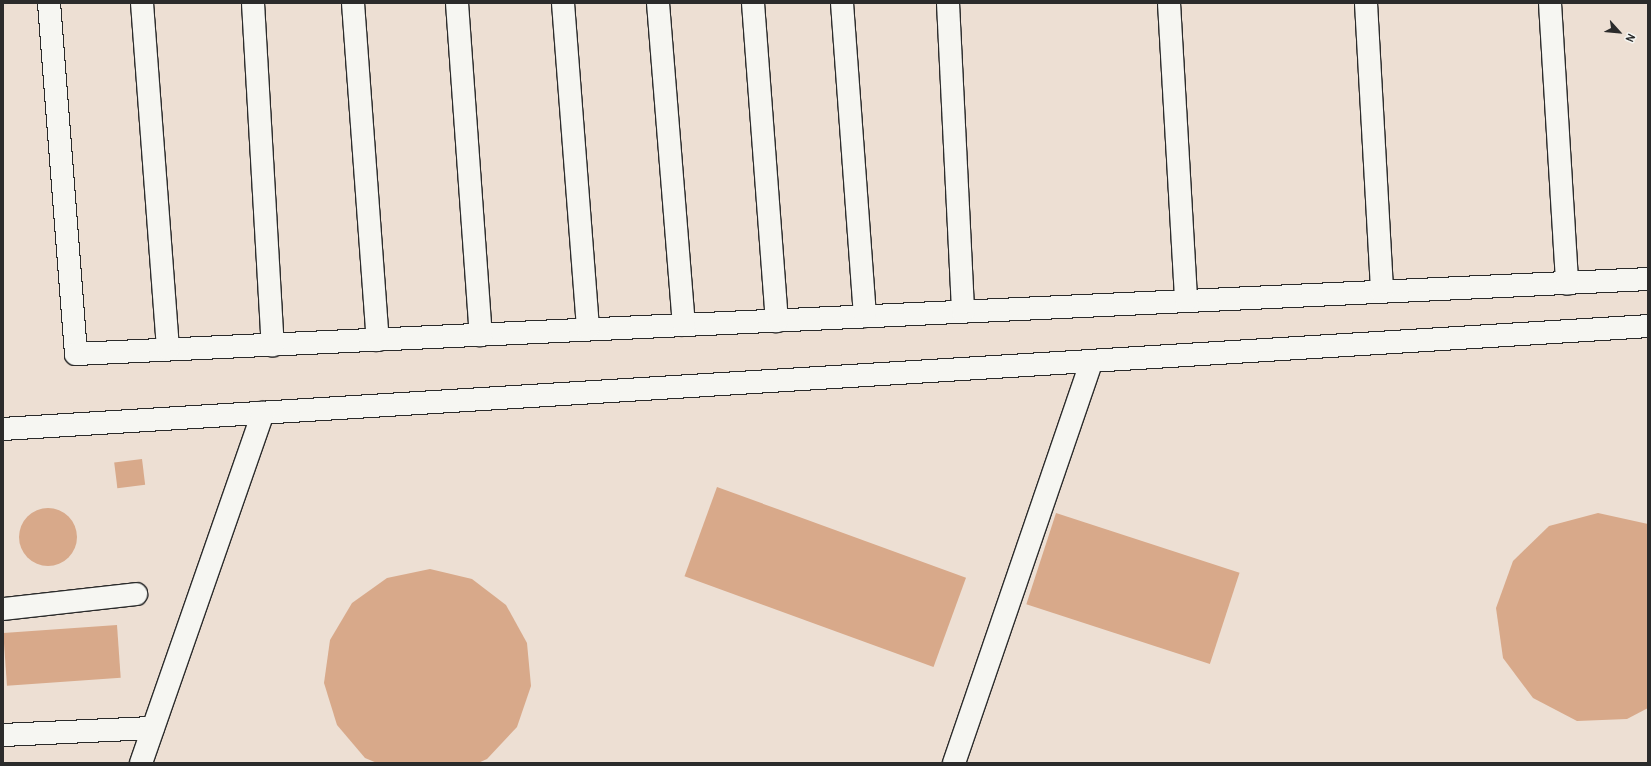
<!DOCTYPE html>
<html>
<head>
<meta charset="utf-8">
<style>
	body { margin:0 }
	#map { position:relative; width:1651px; height:766px; overflow:hidden; background:#f6f6f2; font-family:Pangolin,sans-serif }
	div>[style] { position:absolute }
	.built>* { inset:0; background:#eddfd3; transform-origin:0 0 }
	.building>* { inset:0; background:#d8a98a; transform-origin:0 0 }
	.round { border-radius:50% }
	.roads { filter:drop-shadow(1px 0 #2b2b2b) drop-shadow(-1px 0 #2b2b2b) drop-shadow(0 1px #2b2b2b) drop-shadow(0 -1px #2b2b2b) }
	.minor>* { height:22px; margin:-11px; padding:0 11px; transform-origin:11px; border-radius:11px; background:#f6f6f2 }
	span { translate:-50% -50%; white-space:nowrap; text-align:center; line-height:1.15; -webkit-text-stroke:3px #f6f6f2; paint-order:stroke }
	.frame { position:absolute; inset:0; border:4px solid #2b2b2b; pointer-events:none }
	.north { position:absolute; left:1599px; top:12px; width:40px; height:40px; -webkit-text-stroke:3px #f6f6f2; paint-order:stroke; rotate:117deg; font-size:11px; font-weight:700; line-height:16px; text-align:center; color:#2b2b2b }
	.north::after { content:''; display:block; margin:auto; width:14px; height:18px; background:#2b2b2b; clip-path:polygon(50% 0,100% 100%,50% 72%,0 100%) }
</style>
</head>
<body>
<div id="map">
	<div class="built">
		<i style="left:3px;top:3px;width:1645px;height:760px"></i>
	</div>
	<div class="building">
		<i style="left:142px;top:459px;width:26px;height:28px;rotate:83deg"></i>
		<i style="left:717px;top:487px;width:265px;height:95px;rotate:20deg"></i>
		<i class="round" style="left:19px;top:508px;width:58px;height:58px"></i>
		<i style="left:1056px;top:513px;width:193px;height:96px;rotate:18deg"></i>
		<i style="clip-path:polygon(1598px 513px,1648px 524px,1648px 708px,1627px 719px,1577px 721px,1533px 698px,1503px 658px,1496px 608px,1513px 561px,1549px 526px)"></i>
		<i style="clip-path:polygon(430px 569px,472px 579px,506px 605px,527px 643px,531px 686px,517px 727px,487px 759px,478px 763px,377px 763px,365px 758px,337px 725px,324px 683px,330px 640px,352px 603px,387px 578px)"></i>
		<i style="left:117px;top:625px;width:53px;height:114px;rotate:86deg"></i>
	</div>
	<div class="roads">
		<div class="minor">
			<i style="left:49px;top:3px;width:352px;rotate:85.6deg"></i>
			<i style="left:76px;top:354px;width:1574px;rotate:-2.73deg"></i>
			<i style="left:142px;top:3px;width:347px;rotate:85.7deg"></i>
			<i style="left:253px;top:3px;width:343px;rotate:86.7deg"></i>
			<i style="left:353px;top:3px;width:338px;rotate:85.8deg"></i>
			<i style="left:457px;top:3px;width:333px;rotate:85.9deg"></i>
			<i style="left:563px;top:3px;width:327px;rotate:85.6deg"></i>
			<i style="left:658px;top:3px;width:323px;rotate:85.4deg"></i>
			<i style="left:753px;top:3px;width:319px;rotate:85.7deg"></i>
			<i style="left:842px;top:3px;width:314px;rotate:85.8deg"></i>
			<i style="left:948px;top:3px;width:309px;rotate:87.2deg"></i>
			<i style="left:1169px;top:3px;width:298px;rotate:86.7deg"></i>
			<i style="left:1366px;top:3px;width:289px;rotate:86.8deg"></i>
			<i style="left:1550px;top:3px;width:281px;rotate:86.5deg"></i>
			<i style="left:3px;top:429px;width:1648px;rotate:-3.58deg"></i>
			<i style="left:3px;top:609px;width:134px;rotate:-6.4deg"></i>
			<i style="left:3px;top:735px;width:150px;rotate:-2.7deg"></i>
			<i style="left:141px;top:763px;width:371px;rotate:-70.8deg"></i>
			<i style="left:954px;top:763px;width:424px;rotate:-71.1deg"></i>
		</div>
	</div>
	<div class="frame"></div>
	<div class="north">N</div>
</div>
</body>
</html>
